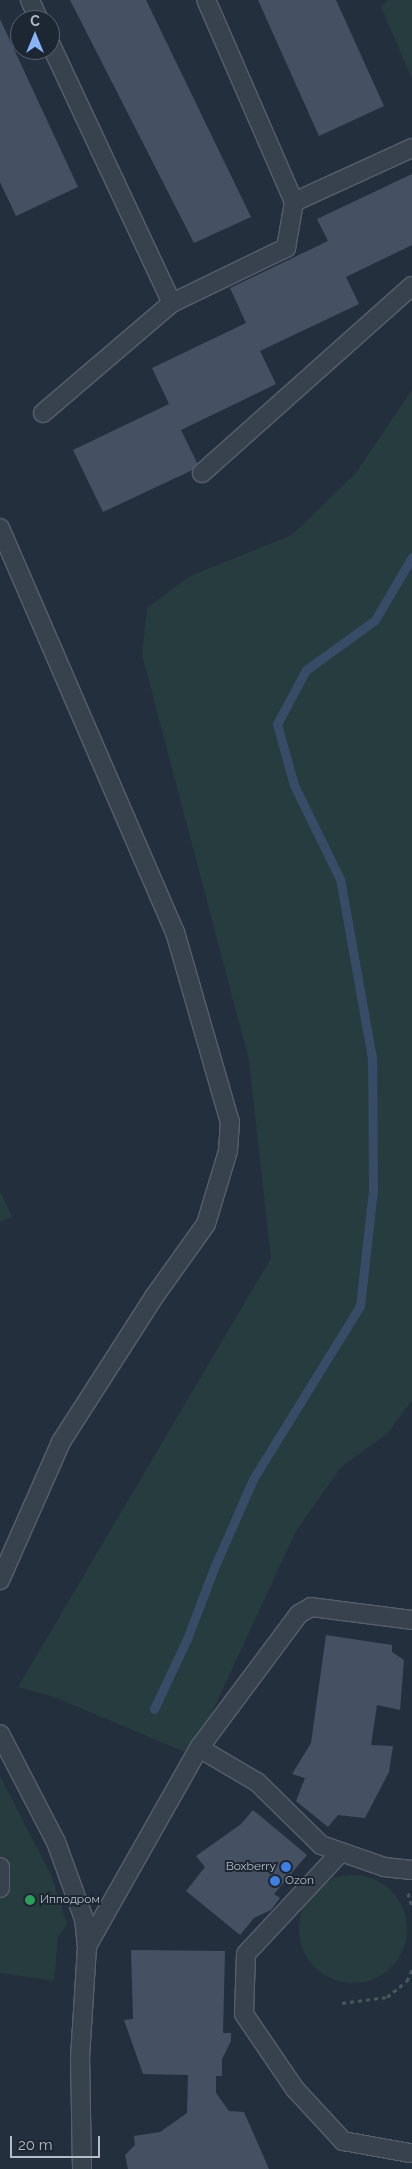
<!DOCTYPE html>
<html>
<head>
<meta charset="utf-8">
<style>
	body { margin:0 }
	#map { position:relative; width:412px; height:2169px; overflow:hidden; background:#242f3e; font-family:Raleway,sans-serif }
	div>[style] { position:absolute }
	.green>* { inset:0; background:#263c3f }
	.round { border-radius:50% }
	.stream>* { height:9px; margin:-4.5px; padding:0 4.5px; transform-origin:4.5px; border-radius:4.5px; background:#394c67 }
	.building>* { inset:0; background:#455162 }
	.path>* { height:3px; margin-top:-1.5px; transform-origin:0; background:repeating-linear-gradient(90deg,#44595c 0 4px,transparent 0 8px) }
	.roads { filter:drop-shadow(1px 0 #565f6c) drop-shadow(-1px 0 #565f6c) drop-shadow(0 1px #565f6c) drop-shadow(0 -1px #565f6c) }
	.service>* { height:18px; margin:-9px; padding:0 9px; transform-origin:9px; border-radius:9px; background:#38414e }
	.dots>* { width:14px; height:14px; translate:-50% -50%; box-sizing:border-box; border:2px solid #1d2633; border-radius:50% }
	span { translate:-50% -50%; white-space:nowrap; text-align:center; line-height:1.15; -webkit-text-stroke:4px #1d2633; paint-order:stroke }
	.poi-label { font-size:12px; color:#b4bcc9 }
	.right { translate:-100% -50%; text-align:right }
	.left { translate:0 -50%; text-align:left }
	.north { position:absolute; left:10px; top:10px; width:50px; height:50px; box-sizing:border-box; background:#1d2633; border:1px solid #59626f; border-radius:50%; rotate:0deg; font-size:14px; font-weight:700; line-height:20px; text-align:center; color:#b4bcc9 }
	.north::after { content:''; display:block; margin:auto; width:18px; height:22px; background:#8ab4f8; clip-path:polygon(50% 0,100% 100%,50% 72%,0 100%) }
	.scale { position:absolute; left:10px; top:2136px; width:90px; height:22px; box-sizing:border-box; border:2px solid #b4bcc9; border-top:0; padding-left:6px; font-size:15px; line-height:18px; white-space:nowrap; color:#b4bcc9; -webkit-text-stroke:4px #1d2633; paint-order:stroke }
</style>
</head>
<body>
<div id="map">
	<div class="green">
		<i style="clip-path:polygon(388px 0,412px 0,412px 79px,381px 7px)"></i>
		<i style="clip-path:polygon(412px 390px,412px 1400px,387px 1434px,341px 1467px,296px 1531px,192px 1755px,54px 1697px,18px 1687px,271px 1258px,249px 1060px,142px 655px,147px 608px,190px 576px,292px 535px,355px 474px)"></i>
		<i style="clip-path:polygon(0 1191px,12px 1217px,0 1222px)"></i>
		<i style="clip-path:polygon(0 1776px,51px 1875px,67px 1924px,58px 1937px,54px 1981px,0 1973px)"></i>
		<i class="round" style="left:299px;top:1875px;width:108px;height:108px"></i>
	</div>
	<div class="stream">
		<i style="left:154px;top:1709px;width:77px;rotate:-64.8deg"></i>
		<i style="left:187px;top:1639px;width:76px;rotate:-69.2deg"></i>
		<i style="left:214px;top:1568px;width:97px;rotate:-66.3deg"></i>
		<i style="left:253px;top:1479px;width:203px;rotate:-58.3deg"></i>
		<i style="left:360px;top:1306px;width:116px;rotate:-83.6deg"></i>
		<i style="left:373px;top:1191px;width:133px;rotate:-90.4deg"></i>
		<i style="left:372px;top:1058px;width:182px;rotate:-100.1deg"></i>
		<i style="left:340px;top:879px;width:105px;rotate:-116.1deg"></i>
		<i style="left:294px;top:785px;width:63px;rotate:-105.6deg"></i>
		<i style="left:277px;top:724px;width:61px;rotate:-61.8deg"></i>
		<i style="left:306px;top:670px;width:85px;rotate:-35.9deg"></i>
		<i style="left:375px;top:620px;width:73px;rotate:-59.6deg"></i>
	</div>
	<div class="building">
		<i style="clip-path:polygon(70px 0,146px 0,251px 217px,194px 243px)"></i>
		<i style="clip-path:polygon(258px 0,336px 0,384px 106px,319px 136px)"></i>
		<i style="clip-path:polygon(0 19px,78px 187px,16px 216px,0 182px)"></i>
		<i style="clip-path:polygon(412px 174px,412px 245px,346px 277px,359px 304px,260px 351px,276px 384px,181px 430px,199px 467px,103px 512px,73px 450px,169px 404px,152px 368px,246px 323px,230px 288px,328px 241px,317px 219px)"></i>
		<i style="clip-path:polygon(326px 1635px,392px 1645px,392px 1652px,404px 1660px,400px 1710px,377px 1705px,371px 1745px,393px 1746px,389px 1772px,365px 1818px,338px 1815px,328px 1827px,296px 1801px,305px 1778px,292px 1774px,311px 1743px)"></i>
		<i style="clip-path:polygon(253px 1810px,307px 1855px,274px 1894px,280px 1898px,271px 1910px,254px 1918px,240px 1935px,186px 1891px,205px 1867px,196px 1856px,241px 1824px)"></i>
		<i style="clip-path:polygon(131px 1950px,225px 1951px,223px 2033px,231px 2033px,231px 2041px,222px 2059px,222px 2076px,216px 2076px,216px 2093px,229px 2111px,244px 2112px,269px 2169px,128px 2169px,125px 2155px,135px 2145px,134px 2136px,160px 2132px,187px 2113px,188px 2075px,143px 2074px,124px 2020px,133px 2019px)"></i>
	</div>
	<div class="path">
		<i style="left:408px;top:1893px;width:15px;rotate:74deg"></i>
		<i style="left:342px;top:2003px;width:45px;rotate:-7.6deg"></i>
		<i style="left:387px;top:1997px;width:26px;rotate:-39deg"></i>
		<i style="left:407px;top:1981px;width:13px;rotate:-67deg"></i>
	</div>
	<div class="roads">
		<div class="service">
			<i style="left:30px;top:0;width:22px;rotate:66deg"></i>
			<i style="left:50px;top:43px;width:287px;rotate:64.9deg"></i>
			<i style="left:172px;top:303px;width:127px;rotate:-25.8deg"></i>
			<i style="left:286px;top:248px;width:47px;rotate:-80.1deg"></i>
			<i style="left:294px;top:202px;width:220px;rotate:-113.5deg"></i>
			<i style="left:294px;top:202px;width:130px;rotate:-24.6deg"></i>
			<i style="left:43px;top:413px;width:170px;rotate:-40.5deg"></i>
			<i style="left:202px;top:473px;width:281px;rotate:-41.7deg"></i>
			<i style="left:0;top:528px;width:440px;rotate:66.6deg"></i>
			<i style="left:175px;top:932px;width:198px;rotate:73.9deg"></i>
			<i style="left:230px;top:1122px;width:29px;rotate:94deg"></i>
			<i style="left:228px;top:1151px;width:76px;rotate:106.8deg"></i>
			<i style="left:206px;top:1224px;width:90px;rotate:125.5deg"></i>
			<i style="left:154px;top:1297px;width:172px;rotate:122.7deg"></i>
			<i style="left:61px;top:1442px;width:151px;rotate:113.8deg"></i>
			<i style="left:0;top:1734px;width:122px;rotate:62.6deg"></i>
			<i style="left:56px;top:1842px;width:82px;rotate:70deg"></i>
			<i style="left:84px;top:1919px;width:27px;rotate:84deg"></i>
			<i style="left:199px;top:1748px;width:167px;rotate:-53.3deg"></i>
			<i style="left:299px;top:1614px;width:14px;rotate:-30deg"></i>
			<i style="left:311px;top:1607px;width:102px;rotate:7.3deg"></i>
			<i style="left:341px;top:1852px;width:139px;rotate:133deg"></i>
			<i style="left:246px;top:1954px;width:60px;rotate:91.9deg"></i>
			<i style="left:244px;top:2014px;width:91px;rotate:55.8deg"></i>
			<i style="left:295px;top:2089px;width:71px;rotate:47.3deg"></i>
			<i style="left:343px;top:2141px;width:68px;rotate:10.2deg"></i>
			<i style="left:0;top:1867px;width:21px;rotate:90deg"></i>
			<i style="left:82px;top:2169px;width:111px;rotate:-91deg"></i>
			<i style="left:80px;top:2058px;width:112px;rotate:-86.4deg"></i>
			<i style="left:87px;top:1946px;width:227px;rotate:-60.5deg"></i>
			<i style="left:199px;top:1748px;width:67px;rotate:30.4deg"></i>
			<i style="left:257px;top:1782px;width:90px;rotate:44.5deg"></i>
			<i style="left:321px;top:1845px;width:67px;rotate:19.2deg"></i>
			<i style="left:384px;top:1867px;width:28px;rotate:6deg"></i>
		</div>
	</div>
	<div class="dots">
		<i style="left:286px;top:1867px;background:#3f7fe0"></i>
		<i style="left:275px;top:1881px;background:#3f7fe0"></i>
		<i style="left:30px;top:1900px;background:#2e9e5b"></i>
	</div>
	<div class="poi-label">
		<span class="right" style="left:276px;top:1867px">Boxberry</span>
		<span class="left" style="left:285px;top:1881px">Ozon</span>
		<span class="left" style="left:40px;top:1900px">Ипподром</span>
	</div>
	<div class="north">С</div>
	<div class="scale">20 m</div>
</div>
</body>
</html>
